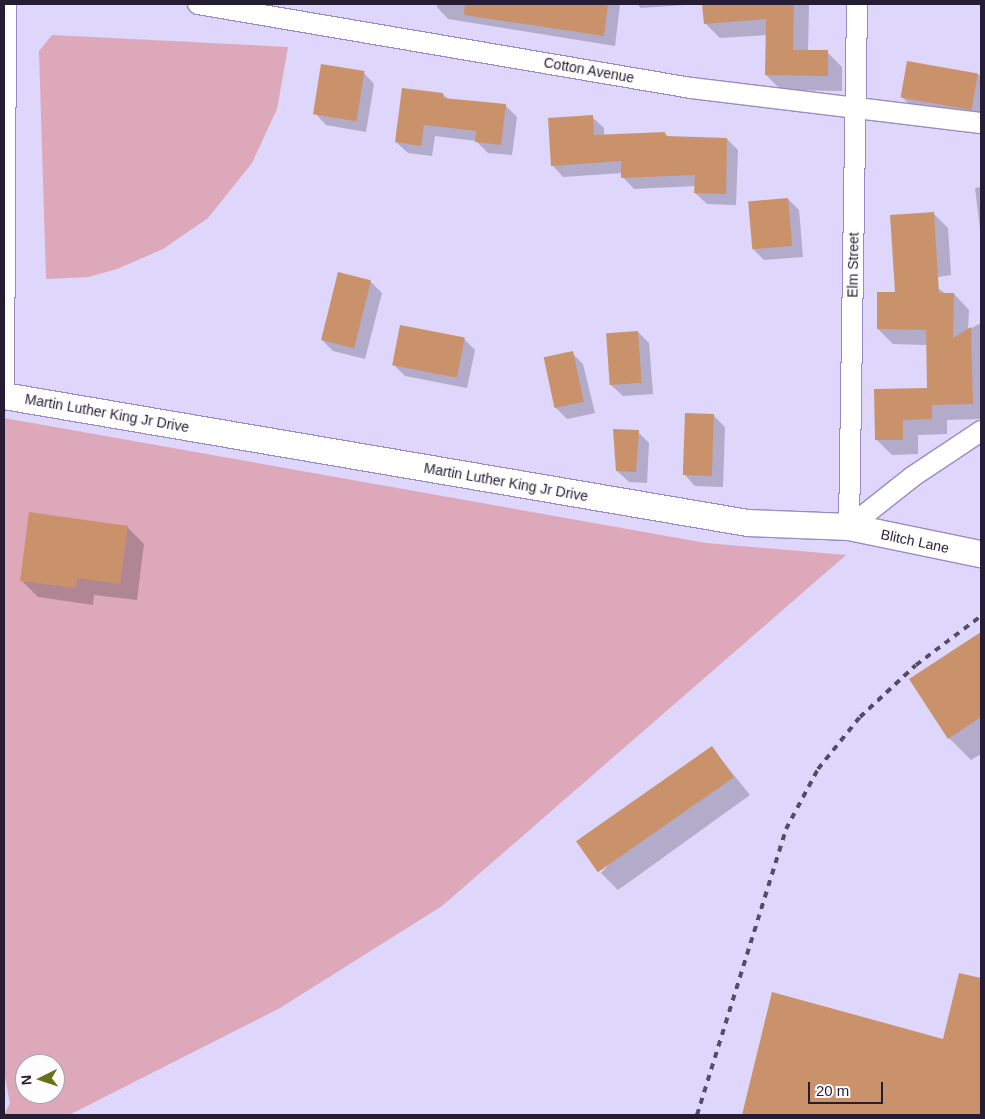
<!DOCTYPE html>
<html>
<head>
<meta charset="utf-8">
<style>
	body { margin:0 }
	#map { position:relative; width:985px; height:1119px; overflow:hidden; background:#dfd6fc; font-family:Helvetica,sans-serif }
	div>[style] { position:absolute }
	.green>* { inset:0; background:#dda8ba }
	.shadow>* { inset:0; background:#0003 }
	.building>* { inset:0; background:#ca926a; transform-origin:0 0 }
	.roads { filter:drop-shadow(1px 0 #9a8ac4) drop-shadow(-1px 0 #9a8ac4) drop-shadow(0 1px #9a8ac4) drop-shadow(0 -1px #9a8ac4) }
	.minor>* { height:20px; margin:-10px; padding:0 10px; transform-origin:10px; border-radius:10px; background:#fff }
	.tertiary>* { height:26px; margin:-13px; padding:0 13px; transform-origin:13px; border-radius:13px; background:#fff }
	.rail>* { height:4px; margin-top:-2px; transform-origin:0; background:repeating-linear-gradient(90deg,#554d68 0 6px,transparent 0 12px) }
	span { translate:-50% -50%; white-space:nowrap; text-align:center; line-height:1.15; -webkit-text-stroke:4px #fdfdfd; paint-order:stroke }
	.street-label { font-size:14px; color:#241d34 }
	.frame { position:absolute; inset:0; border:5px solid #241d34; pointer-events:none }
	.north { position:absolute; left:15px; top:1054px; width:50px; height:50px; box-sizing:border-box; background:#fdfdfd; border:1px solid #a6a3ad; border-radius:50%; rotate:266deg; font-size:14px; font-weight:700; line-height:20px; text-align:center; color:#241d34 }
	.north::after { content:''; display:block; margin:auto; width:18px; height:22px; background:#66711a; clip-path:polygon(50% 0,100% 100%,50% 72%,0 100%) }
	.scale { position:absolute; left:808px; top:1082px; width:75px; height:22px; box-sizing:border-box; border:2px solid #241d34; border-top:0; padding-left:6px; font-size:15px; line-height:18px; white-space:nowrap; color:#241d34; -webkit-text-stroke:4px #fdfdfd; paint-order:stroke }
</style>
</head>
<body>
<div id="map">
	<div class="green">
		<i style="clip-path:polygon(52px 35px,288px 47px,277px 109px,252px 163px,208px 218px,163px 249px,117px 269px,88px 277px,46px 279px,39px 51px)"></i>
		<i style="clip-path:polygon(evenodd,4px 418px,706px 543px,846px 555px,442px 906px,280px 1008px,69px 1115px,4px 1115px,10px 1103px,4px 1072px,4px 418px,25px 1064px,55px 1064px,55px 1094px,25px 1094px,25px 1064px)"></i>
	</div>
	<div class="shadow">
		<i style="clip-path:polygon(437px 4px,620px 4px,615px 46px,448px 19px,437px 7px)"></i>
		<i style="clip-path:polygon(637px 4px,700px 4px,641px 8px)"></i>
		<i style="clip-path:polygon(704px 4px,809px 4px,808px 51px,827px 52px,842px 67px,842px 91px,781px 90px,766px 75px,767px 35px,720px 38px,705px 23px)"></i>
		<i style="clip-path:polygon(363px 72px,374px 84px,366px 132px,326px 125px,315px 113px)"></i>
		<i style="clip-path:polygon(978px 74px,981px 77px,981px 120px,914px 109px,903px 98px)"></i>
		<i style="clip-path:polygon(443px 94px,448px 99px,505px 105px,517px 117px,512px 155px,488px 153px,476px 141px,435px 136px,432px 156px,408px 153px,396px 142px)"></i>
		<i style="clip-path:polygon(592px 117px,604px 128px,604px 136px,665px 133px,669px 137px,727px 139px,738px 150px,736px 205px,707px 204px,695px 193px,696px 186px,634px 189px,623px 177px,622px 173px,563px 177px,552px 165px)"></i>
		<i style="clip-path:polygon(981px 187px,981px 237px,975px 188px)"></i>
		<i style="clip-path:polygon(788px 199px,799px 210px,803px 257px,764px 260px,753px 249px)"></i>
		<i style="clip-path:polygon(933px 213px,948px 228px,951px 275px,926px 279px,946px 294px,954px 294px,969px 310px,968px 330px,981px 323px,981px 419px,947px 420px,947px 434px,918px 435px,918px 454px,892px 455px,877px 440px,928px 389px,927px 345px,893px 344px,878px 329px)"></i>
		<i style="clip-path:polygon(371px 282px,382px 293px,365px 359px,333px 351px,322px 340px)"></i>
		<i style="clip-path:polygon(638px 332px,649px 343px,653px 394px,623px 396px,611px 385px)"></i>
		<i style="clip-path:polygon(464px 339px,475px 350px,467px 388px,405px 376px,393px 364px)"></i>
		<i style="clip-path:polygon(572px 353px,583px 364px,595px 413px,567px 419px,556px 408px)"></i>
		<i style="clip-path:polygon(714px 416px,725px 427px,723px 487px,695px 486px,684px 474px)"></i>
		<i style="clip-path:polygon(638px 432px,649px 443px,647px 483px,629px 482px,617px 471px)"></i>
		<i style="clip-path:polygon(127px 527px,144px 544px,137px 600px,94px 595px,93px 605px,38px 597px,21px 580px)"></i>
		<i style="clip-path:polygon(981px 633px,981px 754px,971px 760px,949px 738px,911px 679px)"></i>
		<i style="clip-path:polygon(712px 748px,750px 795px,618px 890px,601px 873px)"></i>
		<i style="clip-path:polygon(960px 975px,981px 980px,981px 1115px,743px 1115px,773px 993px,944px 1041px)"></i>
	</div>
	<div class="building">
		<i style="clip-path:polygon(465px 4px,608px 4px,604px 36px,464px 15px)"></i>
		<i style="clip-path:polygon(702px 4px,794px 4px,793px 50px,828px 50px,828px 76px,765px 75px,766px 19px,704px 24px)"></i>
		<i style="left:907px;top:61px;width:72px;height:37px;rotate:10deg"></i>
		<i style="left:321px;top:64px;width:44px;height:51px;rotate:9deg"></i>
		<i style="clip-path:polygon(402px 88px,443px 93px,443px 98px,506px 104px,501px 145px,475px 142px,476px 131px,424px 125px,421px 146px,395px 142px)"></i>
		<i style="clip-path:polygon(593px 115px,594px 135px,665px 132px,665px 136px,727px 138px,726px 194px,694px 193px,695px 175px,621px 178px,621px 161px,551px 166px,548px 118px)"></i>
		<i style="left:788px;top:198px;width:48px;height:40px;rotate:85deg"></i>
		<i style="clip-path:polygon(934px 212px,939px 293px,954px 293px,953px 338px,971px 327px,973px 404px,932px 405px,932px 419px,903px 420px,903px 440px,875px 440px,874px 389px,927px 388px,926px 330px,877px 329px,877px 292px,895px 292px,890px 215px)"></i>
		<i style="left:338px;top:272px;width:34px;height:70px;rotate:14deg"></i>
		<i style="left:400px;top:325px;width:66px;height:41px;rotate:11deg"></i>
		<i style="left:638px;top:331px;width:52px;height:32px;rotate:86deg"></i>
		<i style="left:573px;top:351px;width:52px;height:30px;rotate:78deg"></i>
		<i style="left:685px;top:413px;width:29px;height:62px;rotate:2deg"></i>
		<i style="clip-path:polygon(613px 429px,639px 430px,636px 472px,616px 471px)"></i>
		<i style="clip-path:polygon(29px 512px,128px 526px,120px 584px,77px 578px,76px 588px,20px 581px)"></i>
		<i style="clip-path:polygon(981px 632px,981px 717px,948px 739px,909px 679px)"></i>
		<i style="left:712px;top:746px;width:38px;height:166px;rotate:55deg"></i>
		<i style="clip-path:polygon(959px 973px,981px 978px,981px 1115px,742px 1115px,772px 992px,943px 1039px)"></i>
	</div>
	<div class="roads">
		<div class="minor">
			<i style="left:198px;top:4px;width:500px;rotate:9.67deg"></i>
			<i style="left:691px;top:88px;width:292px;rotate:6.9deg"></i>
			<i style="left:4px;top:396px;width:392px;rotate:-89.7deg"></i>
			<i style="left:849px;top:527px;width:523px;rotate:-89.12deg"></i>
			<i style="left:849px;top:527px;width:80px;rotate:-38.4deg"></i>
			<i style="left:912px;top:477px;width:83px;rotate:-33.7deg"></i>
		</div>
		<div class="tertiary">
			<i style="left:4px;top:396px;width:755px;rotate:9.69deg"></i>
			<i style="left:748px;top:523px;width:101px;rotate:2.3deg"></i>
			<i style="left:849px;top:527px;width:135px;rotate:11.6deg"></i>
		</div>
	</div>
	<div class="rail">
		<i style="left:697px;top:1115px;width:300px;rotate:-72.7deg"></i>
		<i style="left:786px;top:829px;width:68px;rotate:-61.9deg"></i>
		<i style="left:818px;top:769px;width:67px;rotate:-51.1deg"></i>
		<i style="left:860px;top:717px;width:76px;rotate:-42.9deg"></i>
		<i style="left:916px;top:665px;width:81px;rotate:-37deg"></i>
	</div>
	<div class="street-label">
		<span style="left:589px;top:70px;rotate:10deg">Cotton Avenue</span>
		<span style="left:853px;top:265px;rotate:-89deg">Elm Street</span>
		<span style="left:107px;top:413px;rotate:10deg">Martin Luther King Jr Drive</span>
		<span style="left:506px;top:482px;rotate:10deg">Martin Luther King Jr Drive</span>
		<span style="left:915px;top:541px;rotate:12deg">Blitch Lane</span>
	</div>
	<div class="frame"></div>
	<div class="north">N</div>
	<div class="scale">20 m</div>
</div>
</body>
</html>
